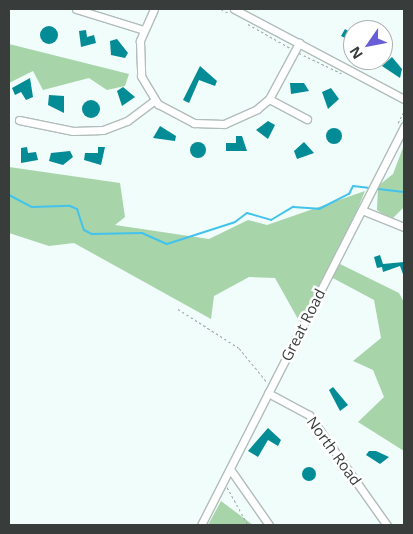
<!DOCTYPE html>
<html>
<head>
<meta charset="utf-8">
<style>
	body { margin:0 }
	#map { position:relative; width:413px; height:534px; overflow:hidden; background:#f0fdfb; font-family:"Open Sans",sans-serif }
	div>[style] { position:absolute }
	.green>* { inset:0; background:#a8d4aa }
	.stream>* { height:2px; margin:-1px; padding:0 1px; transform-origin:1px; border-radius:1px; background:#43c3ec }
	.building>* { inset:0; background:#048c96 }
	.round { border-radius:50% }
	.path>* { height:1px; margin-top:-0.5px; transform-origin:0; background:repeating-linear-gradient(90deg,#a0a9a8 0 2.5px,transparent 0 5px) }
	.roads { filter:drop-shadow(1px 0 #b1bdbb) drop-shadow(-1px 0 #b1bdbb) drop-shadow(0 1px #b1bdbb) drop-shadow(0 -1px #b1bdbb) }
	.minor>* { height:7px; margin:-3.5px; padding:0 3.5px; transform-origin:3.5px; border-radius:3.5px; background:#fff }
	span { translate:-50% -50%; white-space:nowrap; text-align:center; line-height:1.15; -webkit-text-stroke:5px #fff; paint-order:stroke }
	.street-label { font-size:15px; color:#383d3c }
	.frame { position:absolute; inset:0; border:10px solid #383d3c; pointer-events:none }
	.north { position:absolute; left:343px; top:20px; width:50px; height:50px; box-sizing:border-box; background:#fff; border:1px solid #afb1b1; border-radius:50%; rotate:237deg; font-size:14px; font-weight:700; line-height:20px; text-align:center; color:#383d3c }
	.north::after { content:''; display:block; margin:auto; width:18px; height:22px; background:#685ed7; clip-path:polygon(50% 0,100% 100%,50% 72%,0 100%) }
</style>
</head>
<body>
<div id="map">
	<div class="green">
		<i style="clip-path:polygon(9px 44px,129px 74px,125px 86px,107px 90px,89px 78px,43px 90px,33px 71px,9px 83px)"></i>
		<i style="clip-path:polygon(404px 145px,404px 207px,391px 220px,377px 210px,378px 186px,393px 174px)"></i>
		<i style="clip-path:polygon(9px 167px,120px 183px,125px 217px,115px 225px,209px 239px,248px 220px,267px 225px,365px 191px,336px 262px,399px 293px,404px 302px,404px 451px,358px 422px,384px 397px,373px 370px,353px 361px,381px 338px,374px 300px,329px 276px,303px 328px,275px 278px,249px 277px,214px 296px,211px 319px,74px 243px,49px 246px,9px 233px)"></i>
		<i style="clip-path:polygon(221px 501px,253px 525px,208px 525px)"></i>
	</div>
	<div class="stream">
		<i style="left:9px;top:195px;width:26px;rotate:28deg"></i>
		<i style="left:32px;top:207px;width:38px;rotate:-2deg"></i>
		<i style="left:70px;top:206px;width:8px;rotate:23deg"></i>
		<i style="left:77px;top:209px;width:22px;rotate:72deg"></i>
		<i style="left:84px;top:230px;width:9px;rotate:27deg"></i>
		<i style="left:92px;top:234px;width:50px;rotate:-1.1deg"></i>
		<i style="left:142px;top:233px;width:27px;rotate:24deg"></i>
		<i style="left:167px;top:244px;width:71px;rotate:-17.9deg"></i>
		<i style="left:235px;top:222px;width:15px;rotate:-37deg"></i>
		<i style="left:247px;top:213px;width:25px;rotate:16deg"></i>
		<i style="left:271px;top:220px;width:26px;rotate:-31deg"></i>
		<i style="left:293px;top:207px;width:26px;rotate:4deg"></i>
		<i style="left:319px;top:209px;width:34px;rotate:-27deg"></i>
		<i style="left:349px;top:194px;width:9px;rotate:-63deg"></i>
		<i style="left:353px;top:186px;width:51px;rotate:6.7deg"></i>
	</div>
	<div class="building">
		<i class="round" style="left:40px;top:26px;width:18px;height:18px"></i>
		<i style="clip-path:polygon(345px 29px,353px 34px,350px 50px,345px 47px,349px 40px,341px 36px)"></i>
		<i style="clip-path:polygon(86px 30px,87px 37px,94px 35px,96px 43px,81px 47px,79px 31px)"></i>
		<i style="clip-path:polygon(117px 39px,128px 53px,125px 58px,111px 55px,110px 41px)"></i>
		<i style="clip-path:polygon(392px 57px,402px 69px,400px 78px,382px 66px)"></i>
		<i style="clip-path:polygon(200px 66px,217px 81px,215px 86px,199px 80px,189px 103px,183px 100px)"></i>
		<i style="clip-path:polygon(30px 78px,33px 97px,26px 100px,21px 92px,15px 95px,12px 88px)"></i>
		<i style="clip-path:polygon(290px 83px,304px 83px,309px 91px,291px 94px)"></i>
		<i style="clip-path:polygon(123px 87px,135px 97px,122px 106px,117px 91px)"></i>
		<i style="clip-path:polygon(331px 88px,339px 99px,328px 109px,322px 92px)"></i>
		<i style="clip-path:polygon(49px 95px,64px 96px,64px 113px,48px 105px)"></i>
		<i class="round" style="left:82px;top:100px;width:18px;height:18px"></i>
		<i style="clip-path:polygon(268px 121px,275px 125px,268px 139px,256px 130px)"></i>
		<i style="clip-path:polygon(160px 126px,176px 136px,175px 141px,153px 138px)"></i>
		<i class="round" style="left:326px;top:128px;width:16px;height:16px"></i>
		<i style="clip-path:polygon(236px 136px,242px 136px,247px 151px,226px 151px,226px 143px,236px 143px)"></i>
		<i class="round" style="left:190px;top:142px;width:16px;height:16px"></i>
		<i style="clip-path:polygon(304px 142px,314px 153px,297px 159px,294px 151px)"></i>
		<i style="clip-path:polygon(27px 147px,28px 153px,36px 152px,38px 160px,21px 163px,21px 148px)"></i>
		<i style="clip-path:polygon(98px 147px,105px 147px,101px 165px,84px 160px,85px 153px,98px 153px)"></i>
		<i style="clip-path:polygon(70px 151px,73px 157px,63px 165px,49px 161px,51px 153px)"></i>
		<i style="clip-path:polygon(380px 255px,383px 264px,404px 262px,404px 277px,400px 266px,383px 272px,382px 267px,377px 268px,374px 257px)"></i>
		<i style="clip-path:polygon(333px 387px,348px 405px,340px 411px,329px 390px)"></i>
		<i style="clip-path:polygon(268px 428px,281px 440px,278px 446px,268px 440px,258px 457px,248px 451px)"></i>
		<i style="clip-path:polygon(369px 451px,376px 451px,389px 457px,380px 464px,366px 455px)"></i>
		<i class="round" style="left:302px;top:467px;width:14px;height:14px"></i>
	</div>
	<div class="path">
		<i style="left:221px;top:9px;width:9px;rotate:27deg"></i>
		<i style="left:248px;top:24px;width:48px;rotate:29.7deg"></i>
		<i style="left:299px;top:53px;width:47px;rotate:25.5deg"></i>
		<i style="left:398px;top:123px;width:13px;rotate:-63deg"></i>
		<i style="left:178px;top:309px;width:72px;rotate:32.6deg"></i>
		<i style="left:239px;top:348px;width:43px;rotate:50.7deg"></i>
		<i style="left:227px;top:487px;width:43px;rotate:61.1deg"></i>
	</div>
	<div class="roads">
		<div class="minor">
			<i style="left:76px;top:9px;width:71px;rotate:17.2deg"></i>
			<i style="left:154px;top:9px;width:35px;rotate:114deg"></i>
			<i style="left:140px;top:41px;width:35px;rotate:88deg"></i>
			<i style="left:141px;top:76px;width:33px;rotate:59deg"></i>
			<i style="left:158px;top:104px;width:41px;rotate:27.8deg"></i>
			<i style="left:194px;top:123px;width:30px;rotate:2deg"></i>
			<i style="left:224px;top:124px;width:36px;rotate:-24deg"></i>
			<i style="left:257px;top:109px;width:16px;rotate:-40deg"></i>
			<i style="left:269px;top:99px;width:64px;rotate:-61.8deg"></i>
			<i style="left:234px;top:9px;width:192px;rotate:27.9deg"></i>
			<i style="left:269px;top:99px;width:43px;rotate:27.8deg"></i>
			<i style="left:19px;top:120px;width:55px;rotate:11.5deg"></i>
			<i style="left:73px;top:131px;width:30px;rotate:-2deg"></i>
			<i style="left:103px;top:130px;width:26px;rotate:-21deg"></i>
			<i style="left:127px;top:121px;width:35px;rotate:-37deg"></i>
			<i style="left:362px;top:210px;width:45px;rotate:22deg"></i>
			<i style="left:268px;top:393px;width:47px;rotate:28.2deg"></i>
			<i style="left:309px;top:415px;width:135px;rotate:54.7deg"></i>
			<i style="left:230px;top:469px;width:68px;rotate:55.1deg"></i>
			<i style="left:201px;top:525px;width:448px;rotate:-63deg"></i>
		</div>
	</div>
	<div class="street-label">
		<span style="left:303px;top:325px;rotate:-63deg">Great Road</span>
		<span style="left:334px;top:451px;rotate:54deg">North Road</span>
	</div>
	<div class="frame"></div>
	<div class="north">N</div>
</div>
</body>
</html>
